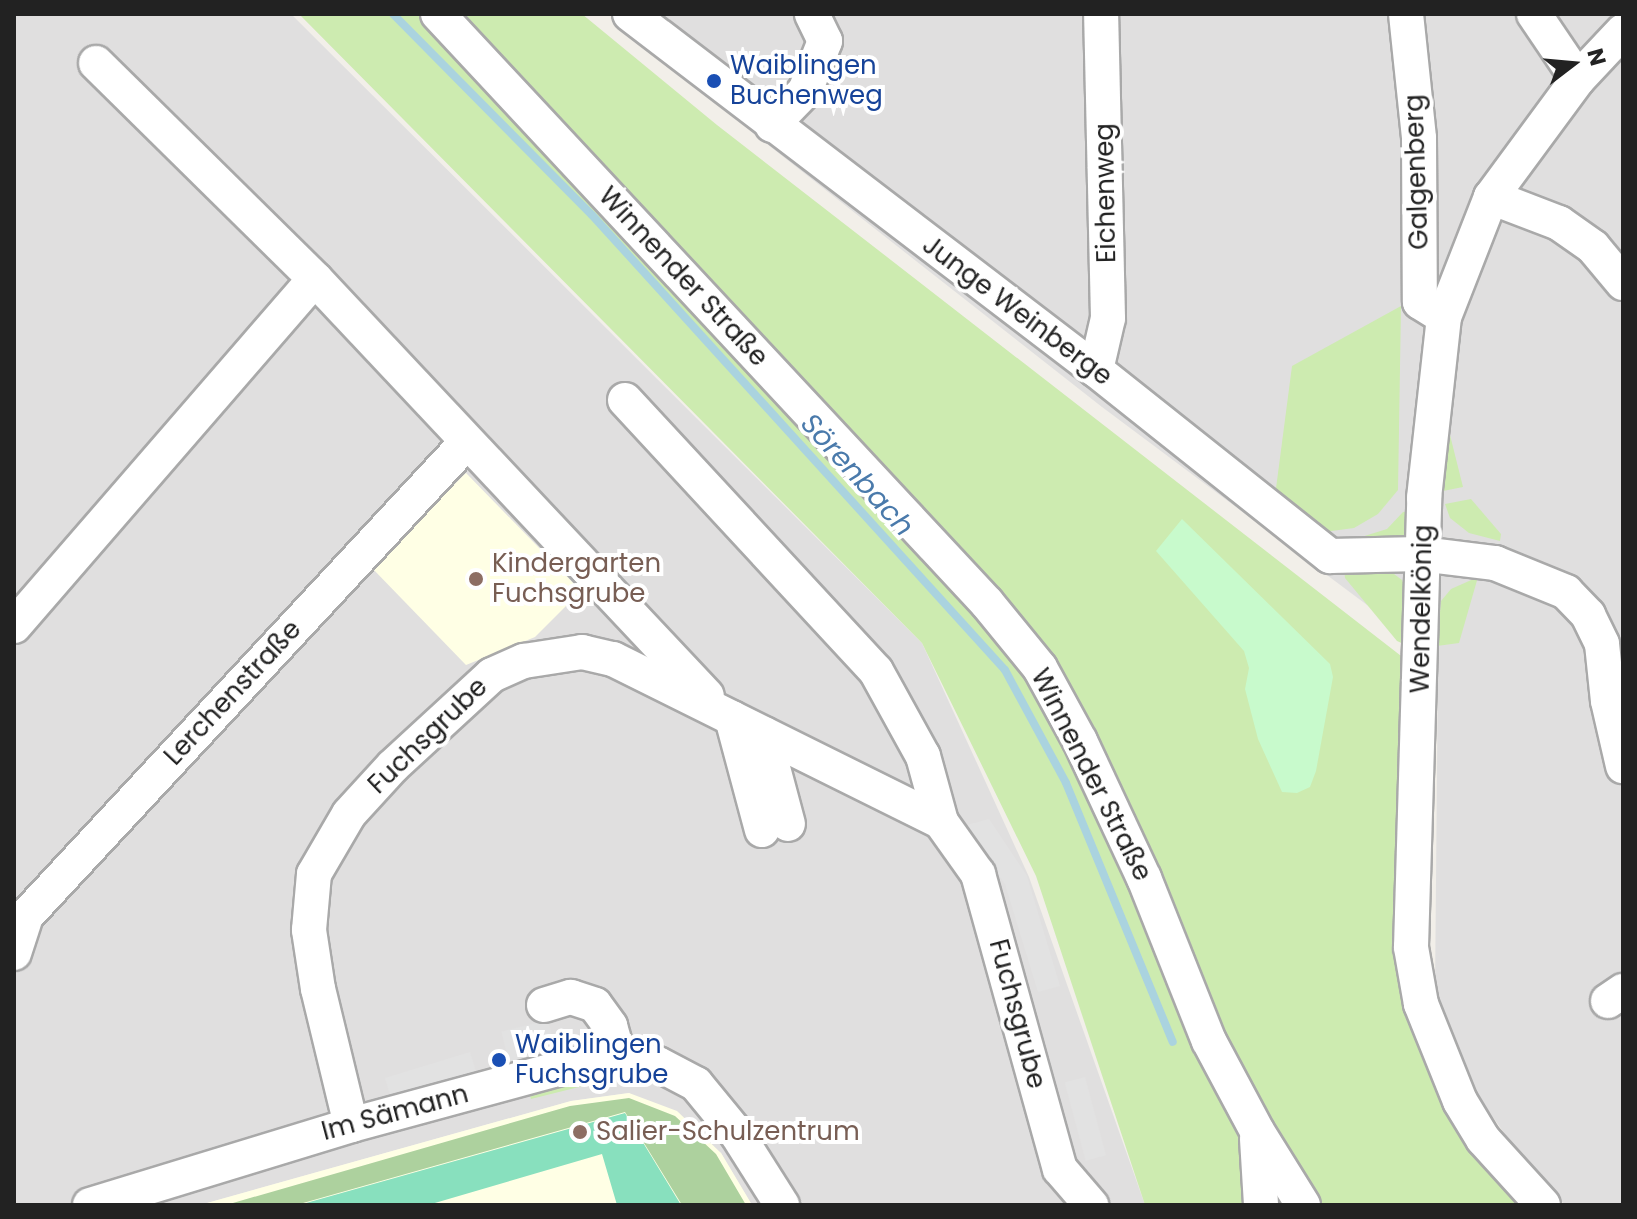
<!DOCTYPE html>
<html>
<head>
<meta charset="utf-8">
<style>
	body { margin:0 }
	#map { position:relative; width:1637px; height:1219px; overflow:hidden; background:#f2efe9; font-family:Poppins,sans-serif }
	div>[style] { position:absolute }
	.residential>* { inset:0; background:#e0dfdf }
	.education>* { inset:0; background:#ffffe5 }
	.grass>* { inset:0; background:#cdebb0 }
	.forest>* { inset:0; background:#add19e }
	.park>* { inset:0; background:#c8facc }
	.pitch>* { inset:0; background:#88e0be }
	.parking>* { inset:0; background:#e2e2e2; transform-origin:0 0 }
	.stream>* { height:8px; margin:-4px; padding:0 4px; transform-origin:4px; border-radius:4px; background:#aad3df }
	.roads { filter:drop-shadow(2px 0 #a9a9a9) drop-shadow(-2px 0 #a9a9a9) drop-shadow(0 2px #a9a9a9) drop-shadow(0 -2px #a9a9a9) }
	.minor>* { height:34px; margin:-17px; padding:0 17px; transform-origin:17px; border-radius:17px; background:#fff }
	.dots>* { width:22px; height:22px; translate:-50% -50%; box-sizing:border-box; border:4px solid #fff; border-radius:50% }
	span { translate:-50% -50%; white-space:nowrap; text-align:center; line-height:1.15; -webkit-text-stroke:8px #fff; paint-order:stroke }
	.transit-label { font-size:26px; color:#164399 }
	.left { translate:0 -50%; text-align:left }
	.street-label { font-size:26px; color:#222 }
	.education-label { font-size:26px; color:#785e54 }
	.water-label { font-size:28px; color:#4a7aab; font-style:italic }
	.frame { position:absolute; inset:0; border:16px solid #222; pointer-events:none }
	.north { position:absolute; left:1533px; top:24px; width:80px; height:80px; -webkit-text-stroke:6px #fff; paint-order:stroke; rotate:74deg; font-size:22px; font-weight:700; line-height:32px; text-align:center; color:#222 }
	.north::after { content:''; display:block; margin:auto; width:28px; height:36px; background:#222; clip-path:polygon(50% 0,100% 100%,50% 72%,0 100%) }
</style>
</head>
<body>
<div id="map">
	<div class="residential">
		<i style="clip-path:polygon(14px 14px,291px 14px,922px 643px,1029px 877px,1145px 1205px,752px 1205px,721px 1153px,629px 1093px,571px 1101px,200px 1205px,14px 1205px)"></i>
		<i style="clip-path:polygon(616px 14px,1623px 14px,1623px 1205px,1566px 1205px,1543px 1188px,1478px 1096px,1435px 991px,1438px 658px,1102px 407px,753px 133px)"></i>
	</div>
	<div class="education">
		<i style="clip-path:polygon(466px 473px,581px 591px,535px 637px,466px 665px,371px 567px)"></i>
		<i style="clip-path:polygon(629px 1093px,677px 1111px,721px 1153px,752px 1205px,200px 1205px,571px 1101px)"></i>
	</div>
	<div class="grass">
		<i style="clip-path:polygon(299px 14px,582px 14px,717px 125px,1405px 659px,1398px 949px,1421px 1056px,1472px 1152px,1526px 1205px,1145px 1205px,1036px 876px,922px 643px)"></i>
		<i style="clip-path:polygon(1401px 306px,1398px 490px,1378px 514px,1354px 528px,1324px 532px,1275px 496px,1292px 366px)"></i>
		<i style="clip-path:polygon(1447px 423px,1463px 487px,1443px 491px)"></i>
		<i style="clip-path:polygon(1471px 499px,1501px 534px,1500px 541px,1469px 533px,1450px 518px,1445px 504px)"></i>
		<i style="clip-path:polygon(1413px 511px,1411px 527px,1402px 538px,1342px 543px,1387px 529px,1403px 512px)"></i>
		<i style="clip-path:polygon(1344px 569px,1390px 571px,1402px 580px,1408px 595px,1406px 645px,1397px 641px,1345px 578px)"></i>
		<i style="clip-path:polygon(1478px 577px,1459px 643px,1437px 646px,1441px 601px,1451px 589px)"></i>
		<i style="clip-path:polygon(628px 1073px,676px 1085px,732px 1152px,687px 1098px,657px 1084px,611px 1079px,531px 1099px,529px 1092px,584px 1077px)"></i>
	</div>
	<div class="forest">
		<i style="clip-path:polygon(629px 1098px,675px 1116px,716px 1154px,746px 1205px,682px 1205px,625px 1112px,296px 1205px,226px 1205px,570px 1106px)"></i>
	</div>
	<div class="park">
		<i style="clip-path:polygon(1182px 519px,1330px 664px,1333px 677px,1316px 771px,1310px 787px,1297px 793px,1282px 792px,1258px 739px,1245px 689px,1249px 668px,1244px 651px,1156px 551px)"></i>
	</div>
	<div class="pitch">
		<i style="clip-path:polygon(625px 1113px,681px 1205px,617px 1205px,602px 1154px,428px 1205px,299px 1205px)"></i>
	</div>
	<div class="parking">
		<i style="clip-path:polygon(989px 819px,1027px 876px,1060px 986px,1038px 992px,1005px 884px,963px 826px)"></i>
		<i style="left:548px;top:1020px;width:32px;height:48px;rotate:76deg"></i>
		<i style="left:470px;top:1052px;width:21px;height:89px;rotate:73deg"></i>
		<i style="left:1085px;top:1077px;width:81px;height:21px;rotate:75deg"></i>
	</div>
	<div class="stream">
		<i style="left:393px;top:14px;width:283px;rotate:45.3deg"></i>
		<i style="left:592px;top:215px;width:614px;rotate:47.77deg"></i>
		<i style="left:1005px;top:670px;width:128px;rotate:61.6deg"></i>
		<i style="left:1066px;top:783px;width:280px;rotate:67.6deg"></i>
	</div>
	<div class="roads">
		<div class="minor">
			<i style="left:438px;top:14px;width:805px;rotate:47.01deg"></i>
			<i style="left:987px;top:603px;width:84px;rotate:50.8deg"></i>
			<i style="left:1040px;top:668px;width:83px;rotate:61.3deg"></i>
			<i style="left:1080px;top:741px;width:151px;rotate:65deg"></i>
			<i style="left:1144px;top:878px;width:175px;rotate:68.3deg"></i>
			<i style="left:1209px;top:1041px;width:102px;rotate:61.9deg"></i>
			<i style="left:1257px;top:1131px;width:87px;rotate:58.1deg"></i>
			<i style="left:630px;top:14px;width:586px;rotate:37.38deg"></i>
			<i style="left:1096px;top:370px;width:299px;rotate:38.5deg"></i>
			<i style="left:1330px;top:556px;width:91px;rotate:-1.3deg"></i>
			<i style="left:1421px;top:554px;width:75px;rotate:6.9deg"></i>
			<i style="left:1495px;top:563px;width:77px;rotate:22.2deg"></i>
			<i style="left:1566px;top:592px;width:32px;rotate:46deg"></i>
			<i style="left:1588px;top:615px;width:32px;rotate:64deg"></i>
			<i style="left:1602px;top:644px;width:57px;rotate:84deg"></i>
			<i style="left:1608px;top:701px;width:67px;rotate:77deg"></i>
			<i style="left:1406px;top:14px;width:125px;rotate:84deg"></i>
			<i style="left:1419px;top:138px;width:164px;rotate:89.7deg"></i>
			<i style="left:1420px;top:302px;width:28px;rotate:32deg"></i>
			<i style="left:1534px;top:14px;width:78px;rotate:55.9deg"></i>
			<i style="left:96px;top:63px;width:308px;rotate:44.6deg"></i>
			<i style="left:315px;top:279px;width:572px;rotate:46.77deg"></i>
			<i style="left:772px;top:125px;width:47px;rotate:-45.9deg"></i>
			<i style="left:805px;top:91px;width:54px;rotate:-68.2deg"></i>
			<i style="left:825px;top:41px;width:30px;rotate:-116deg"></i>
			<i style="left:1491px;top:197px;width:73px;rotate:20.9deg"></i>
			<i style="left:1559px;top:223px;width:42px;rotate:35.2deg"></i>
			<i style="left:1593px;top:247px;width:47px;rotate:50.2deg"></i>
			<i style="left:1096px;top:370px;width:53px;rotate:-77deg"></i>
			<i style="left:1108px;top:318px;width:304px;rotate:-91.3deg"></i>
			<i style="left:625px;top:400px;width:369px;rotate:47.2deg"></i>
			<i style="left:876px;top:671px;width:97px;rotate:61.1deg"></i>
			<i style="left:923px;top:756px;width:68px;rotate:74.7deg"></i>
			<i style="left:14px;top:626px;width:459px;rotate:-49.1deg"></i>
			<i style="left:732px;top:718px;width:116px;rotate:75deg"></i>
			<i style="left:764px;top:734px;width:93px;rotate:75.1deg"></i>
			<i style="left:14px;top:953px;width:39px;rotate:-72deg"></i>
			<i style="left:26px;top:916px;width:647px;rotate:-47.07deg"></i>
			<i style="left:1608px;top:1001px;width:18px;rotate:-34deg"></i>
			<i style="left:544px;top:1005px;width:28px;rotate:-17deg"></i>
			<i style="left:571px;top:997px;width:25px;rotate:18deg"></i>
			<i style="left:595px;top:1005px;width:26px;rotate:54deg"></i>
			<i style="left:610px;top:1026px;width:33px;rotate:74deg"></i>
			<i style="left:351px;top:1125px;width:140px;rotate:-103.6deg"></i>
			<i style="left:318px;top:989px;width:60px;rotate:-98.7deg"></i>
			<i style="left:309px;top:930px;width:56px;rotate:-84.9deg"></i>
			<i style="left:314px;top:874px;width:69px;rotate:-59.7deg"></i>
			<i style="left:349px;top:814px;width:65px;rotate:-47.5deg"></i>
			<i style="left:393px;top:766px;width:134px;rotate:-42.6deg"></i>
			<i style="left:492px;top:675px;width:35px;rotate:-24deg"></i>
			<i style="left:524px;top:661px;width:59px;rotate:-8.8deg"></i>
			<i style="left:582px;top:652px;width:32px;rotate:13deg"></i>
			<i style="left:613px;top:659px;width:366px;rotate:26.4deg"></i>
			<i style="left:941px;top:822px;width:64px;rotate:54.6deg"></i>
			<i style="left:978px;top:874px;width:306px;rotate:74.5deg"></i>
			<i style="left:1060px;top:1169px;width:48px;rotate:49.3deg"></i>
			<i style="left:1257px;top:1139px;width:66px;rotate:86.5deg"></i>
			<i style="left:90px;top:1205px;width:273px;rotate:-17deg"></i>
			<i style="left:351px;top:1125px;width:221px;rotate:-15.2deg"></i>
			<i style="left:564px;top:1067px;width:56px;rotate:-9.3deg"></i>
			<i style="left:619px;top:1058px;width:39px;rotate:9deg"></i>
			<i style="left:658px;top:1064px;width:43px;rotate:27.8deg"></i>
			<i style="left:696px;top:1084px;width:65px;rotate:50.6deg"></i>
			<i style="left:737px;top:1134px;width:84px;rotate:57.6deg"></i>
			<i style="left:1543px;top:1205px;width:89px;rotate:-132.3deg"></i>
			<i style="left:1483px;top:1139px;width:44px;rotate:-121.2deg"></i>
			<i style="left:1460px;top:1101px;width:105px;rotate:-111.9deg"></i>
			<i style="left:1421px;top:1004px;width:58px;rotate:-100deg"></i>
			<i style="left:1411px;top:947px;width:449px;rotate:-88.3deg"></i>
			<i style="left:1424px;top:498px;width:182px;rotate:-83.7deg"></i>
			<i style="left:1444px;top:317px;width:129px;rotate:-68.6deg"></i>
			<i style="left:1491px;top:197px;width:147px;rotate:-53.6deg"></i>
			<i style="left:1578px;top:79px;width:66px;rotate:-46.8deg"></i>
		</div>
	</div>
	<div class="dots">
		<i style="left:714px;top:81px;background:#1a4fb4"></i>
		<i style="left:476px;top:579px;background:#8d6e63"></i>
		<i style="left:499px;top:1060px;background:#1a4fb4"></i>
		<i style="left:580px;top:1132px;background:#8d6e63"></i>
	</div>
	<div class="transit-label">
		<span class="left" style="left:730px;top:81px">Waiblingen<br>Buchenweg</span>
		<span class="left" style="left:515px;top:1060px">Waiblingen<br>Fuchsgrube</span>
	</div>
	<div class="street-label">
		<span style="left:1417px;top:172px;rotate:-92deg">Galgenberg</span>
		<span style="left:1106px;top:193px;rotate:-91deg">Eichenweg</span>
		<span style="left:683px;top:277px;rotate:47deg">Winnender Straße</span>
		<span style="left:1017px;top:311px;rotate:37deg">Junge Weinberge</span>
		<span style="left:1422px;top:609px;rotate:-89deg">Wendelkönig</span>
		<span style="left:233px;top:693px;rotate:-47deg">Lerchenstraße</span>
		<span style="left:428px;top:736px;rotate:-44deg">Fuchsgrube</span>
		<span style="left:1091px;top:775px;rotate:63deg">Winnender Straße</span>
		<span style="left:1017px;top:1014px;rotate:75deg">Fuchsgrube</span>
		<span style="left:395px;top:1113px;rotate:-15deg">Im Sämann</span>
	</div>
	<div class="education-label">
		<span class="left" style="left:492px;top:579px">Kindergarten<br>Fuchsgrube</span>
		<span class="left" style="left:596px;top:1132px">Salier-Schulzentrum</span>
	</div>
	<div class="water-label">
		<span style="left:857px;top:475px;rotate:48deg">Sörenbach</span>
	</div>
	<div class="frame"></div>
	<div class="north">N</div>
</div>
</body>
</html>
